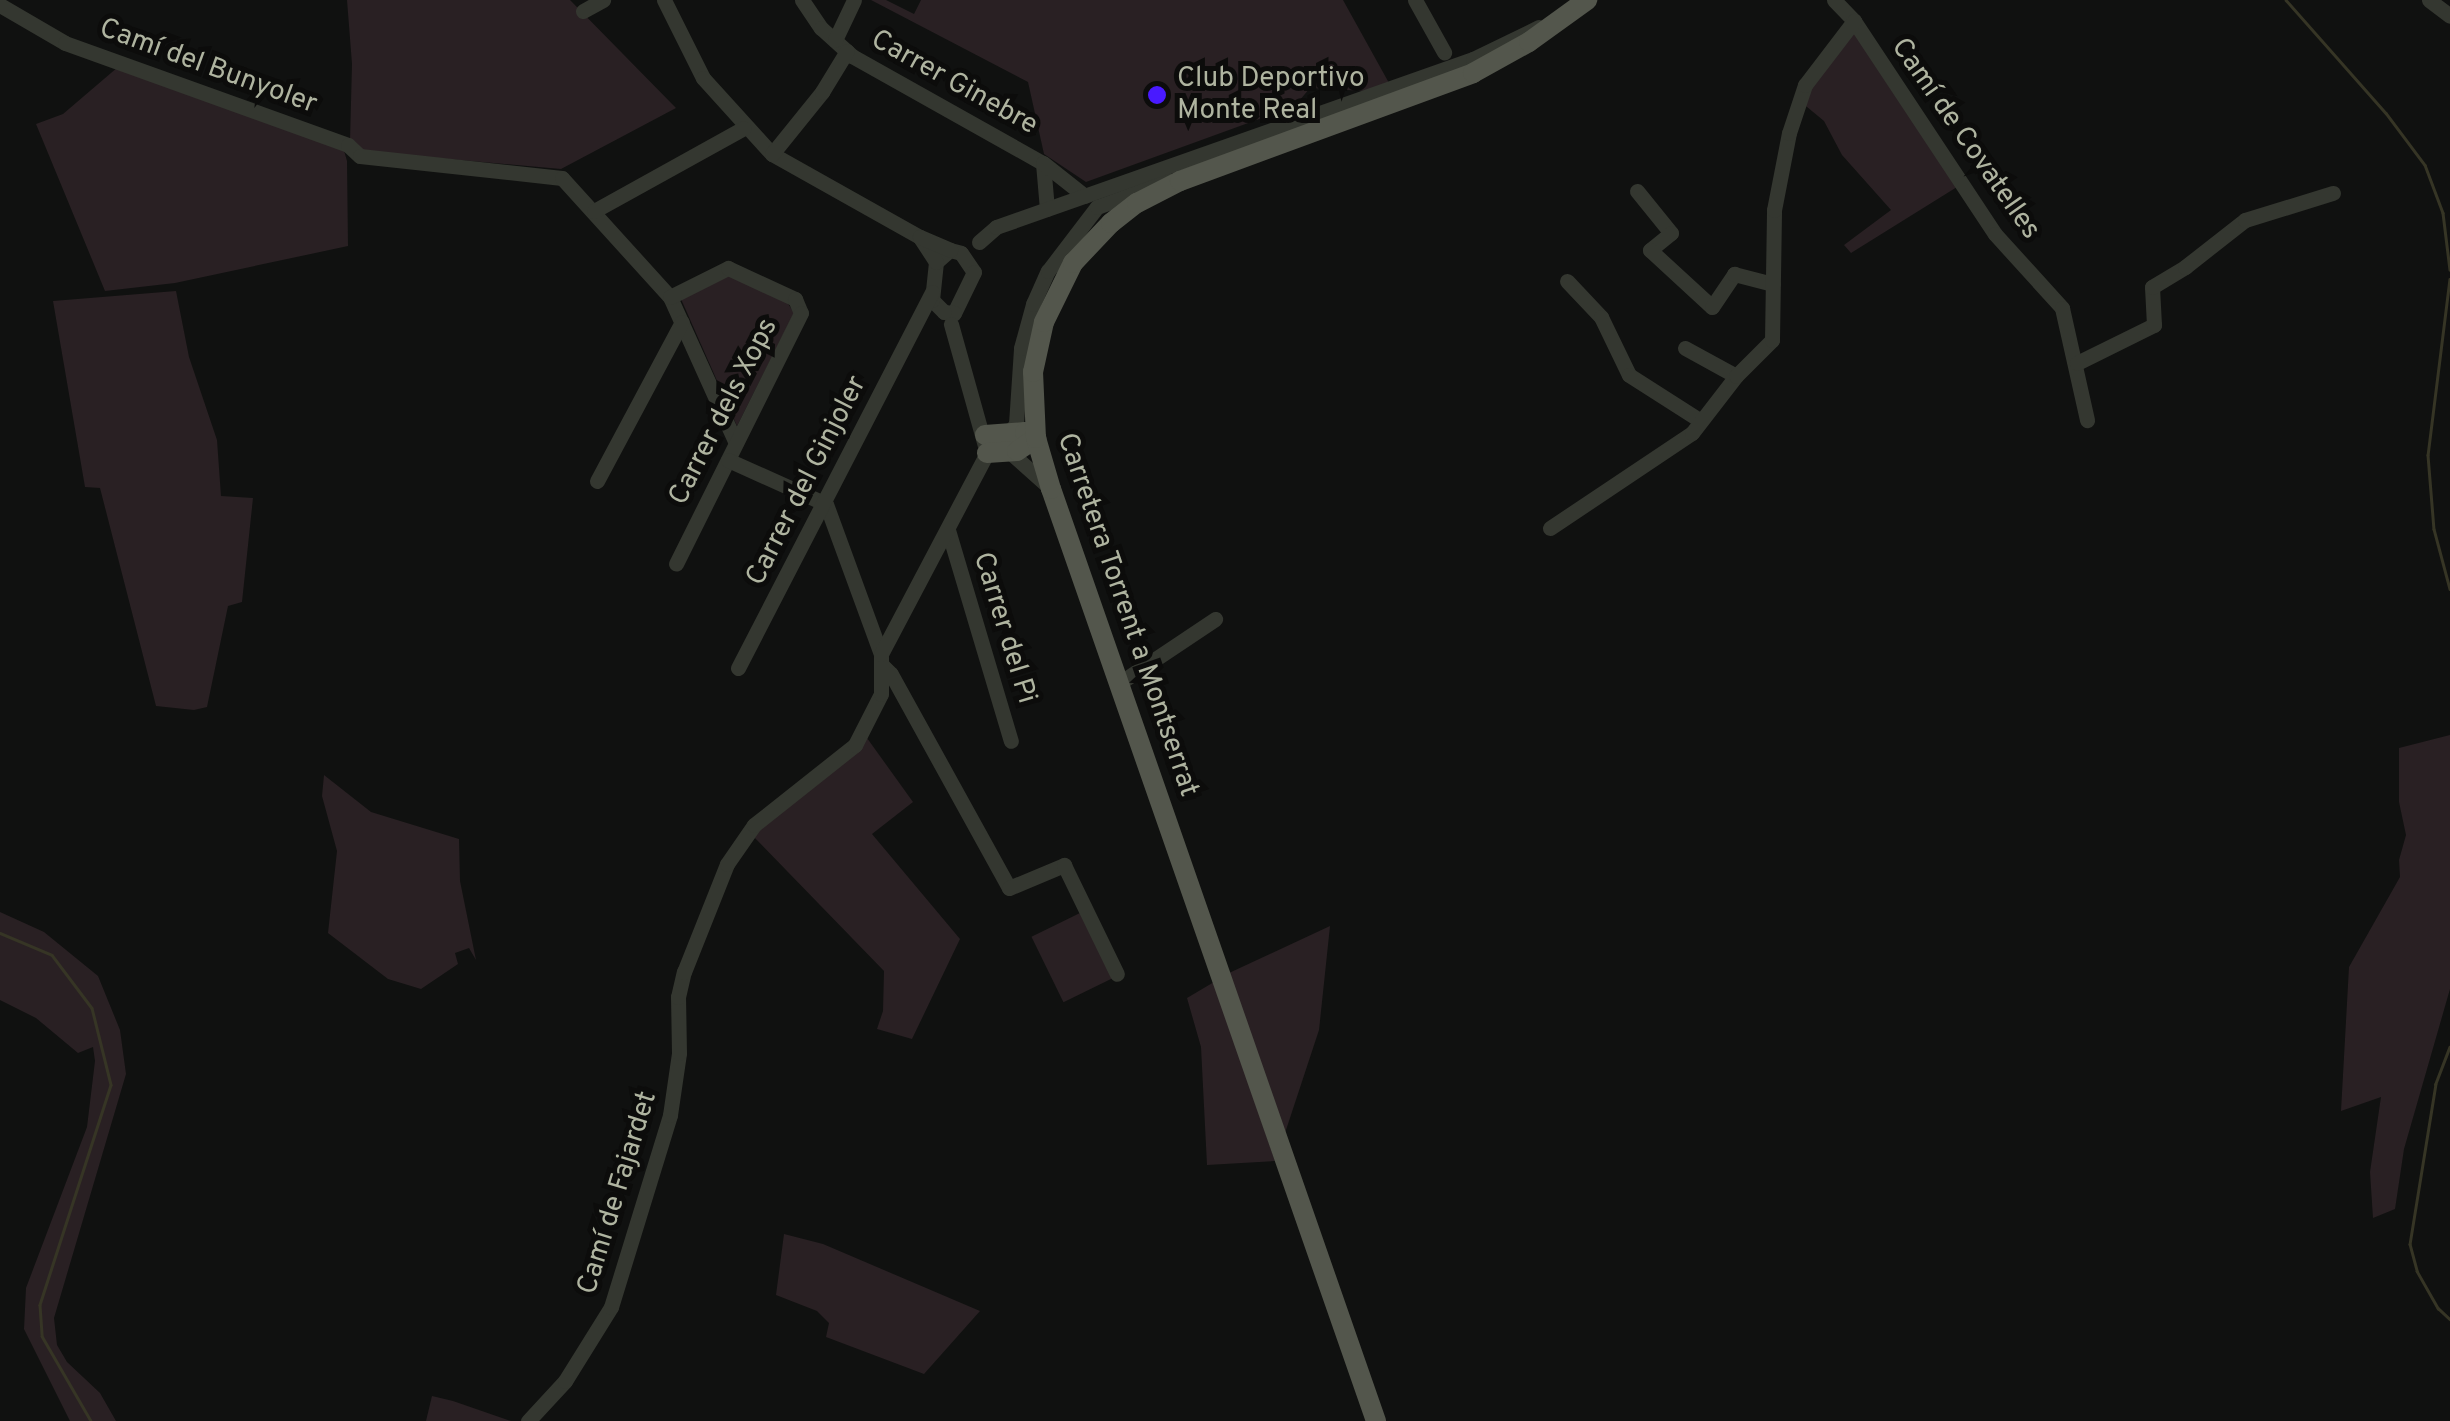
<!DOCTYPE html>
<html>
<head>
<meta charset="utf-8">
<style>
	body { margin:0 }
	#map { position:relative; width:2450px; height:1421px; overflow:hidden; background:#101110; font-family:Overpass,sans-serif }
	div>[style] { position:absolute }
	.green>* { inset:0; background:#292023; transform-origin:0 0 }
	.stream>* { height:2.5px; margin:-1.25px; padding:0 1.25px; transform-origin:1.25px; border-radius:1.25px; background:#363525 }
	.minor>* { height:15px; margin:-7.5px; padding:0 7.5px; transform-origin:7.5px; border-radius:7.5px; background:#343730 }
	.major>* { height:20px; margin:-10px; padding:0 10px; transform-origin:10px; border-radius:10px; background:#53564c }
	.dots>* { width:28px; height:28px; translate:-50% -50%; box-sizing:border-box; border:5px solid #0c0c0b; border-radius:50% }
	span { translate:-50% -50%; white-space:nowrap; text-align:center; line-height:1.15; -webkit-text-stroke:10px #0c0c0b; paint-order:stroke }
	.street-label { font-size:28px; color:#afb4a0 }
	.poi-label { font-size:28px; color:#afb4a0 }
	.left { translate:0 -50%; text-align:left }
</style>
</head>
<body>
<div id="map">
	<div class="green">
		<i style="clip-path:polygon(347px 0,570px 0,676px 108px,561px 169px,360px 151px,350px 141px,352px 64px)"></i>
		<i style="clip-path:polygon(871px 0,886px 0,914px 14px,921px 0,1343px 0,1389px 83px,1384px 92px,1310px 88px,1289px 113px,1262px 118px,1086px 182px,1044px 154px,1028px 82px)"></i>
		<i style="clip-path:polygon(1855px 29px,1957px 187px,1851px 253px,1844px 245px,1891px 210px,1842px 155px,1824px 121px,1801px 102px)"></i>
		<i style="clip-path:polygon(118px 67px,343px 147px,347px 161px,348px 246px,175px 283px,105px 291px,36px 124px,63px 114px)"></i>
		<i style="clip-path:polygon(728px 274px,787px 302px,794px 313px,737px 426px,681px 299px)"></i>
		<i style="clip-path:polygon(176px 291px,189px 357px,217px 440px,221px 496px,253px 498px,242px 602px,228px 606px,207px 707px,194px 710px,156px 706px,100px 488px,85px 487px,53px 301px)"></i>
		<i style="clip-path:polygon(2450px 735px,2450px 989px,2404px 1149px,2395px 1209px,2373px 1218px,2370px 1172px,2381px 1097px,2341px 1111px,2349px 967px,2400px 877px,2399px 860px,2406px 835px,2399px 802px,2399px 748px)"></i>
		<i style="clip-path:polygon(867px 738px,913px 802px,872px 834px,960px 939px,912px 1039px,877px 1029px,883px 1011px,884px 971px,752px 835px,831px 773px)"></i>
		<i style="clip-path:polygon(324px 775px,371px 812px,459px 839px,460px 881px,476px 960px,469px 948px,455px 953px,458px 964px,421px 989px,388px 979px,328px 933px,337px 851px,322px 796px)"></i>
		<i style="clip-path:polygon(0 912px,44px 932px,98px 976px,120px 1030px,126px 1074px,54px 1318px,57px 1345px,67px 1362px,100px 1393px,116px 1421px,70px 1421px,24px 1329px,26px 1288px,87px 1127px,95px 1061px,93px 1047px,78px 1053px,36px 1018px,0 1000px)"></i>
		<i style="left:1080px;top:913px;width:73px;height:54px;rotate:64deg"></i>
		<i style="clip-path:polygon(1330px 926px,1319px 1030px,1285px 1133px,1229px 973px)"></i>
		<i style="clip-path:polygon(1214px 982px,1275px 1161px,1207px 1165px,1201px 1047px,1187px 998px)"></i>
		<i style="clip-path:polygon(784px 1234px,823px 1244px,980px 1311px,924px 1374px,826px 1337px,829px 1323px,817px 1311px,776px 1295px)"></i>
		<i style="clip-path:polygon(432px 1396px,453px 1401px,511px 1421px,426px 1421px)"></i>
	</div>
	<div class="stream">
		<i style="left:2286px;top:0;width:151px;rotate:48.5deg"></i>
		<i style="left:2386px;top:113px;width:65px;rotate:53.1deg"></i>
		<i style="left:2425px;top:165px;width:51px;rotate:69.4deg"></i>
		<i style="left:2443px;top:213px;width:57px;rotate:83deg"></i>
		<i style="left:2450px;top:279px;width:177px;rotate:97.1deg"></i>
		<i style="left:2428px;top:455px;width:74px;rotate:85.4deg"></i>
		<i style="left:2434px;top:529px;width:62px;rotate:75.1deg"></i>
		<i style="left:0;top:933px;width:56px;rotate:22.9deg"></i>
		<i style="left:52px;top:955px;width:66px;rotate:53deg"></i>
		<i style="left:92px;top:1008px;width:79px;rotate:76.1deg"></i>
		<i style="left:111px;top:1085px;width:231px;rotate:107.9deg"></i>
		<i style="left:40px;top:1305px;width:31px;rotate:86deg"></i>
		<i style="left:42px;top:1336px;width:98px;rotate:60deg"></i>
		<i style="left:2450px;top:1047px;width:40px;rotate:111deg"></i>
		<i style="left:2436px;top:1084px;width:162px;rotate:99.2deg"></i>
		<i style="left:2410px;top:1244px;width:28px;rotate:75deg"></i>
		<i style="left:2417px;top:1271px;width:43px;rotate:60.4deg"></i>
		<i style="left:2438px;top:1308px;width:16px;rotate:43deg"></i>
	</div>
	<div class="minor">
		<i style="left:664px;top:0;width:87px;rotate:63.4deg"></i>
		<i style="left:703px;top:78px;width:103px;rotate:47.8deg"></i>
		<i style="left:772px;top:154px;width:170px;rotate:29.3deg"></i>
		<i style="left:802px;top:0;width:34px;rotate:56deg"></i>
		<i style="left:821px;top:28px;width:42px;rotate:42.1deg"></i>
		<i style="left:852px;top:56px;width:219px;rotate:29.3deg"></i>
		<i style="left:1415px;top:0;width:60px;rotate:60.9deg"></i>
		<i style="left:1834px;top:0;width:29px;rotate:46deg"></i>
		<i style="left:1854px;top:21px;width:255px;rotate:56.5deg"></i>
		<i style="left:1995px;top:234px;width:100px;rotate:47.8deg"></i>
		<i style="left:2062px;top:308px;width:115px;rotate:77.4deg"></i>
		<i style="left:2429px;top:0;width:26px;rotate:37deg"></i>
		<i style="left:0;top:5px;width:75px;rotate:30.3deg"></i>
		<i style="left:65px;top:43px;width:301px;rotate:19.8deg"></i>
		<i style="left:348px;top:145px;width:16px;rotate:43deg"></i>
		<i style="left:360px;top:156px;width:203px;rotate:6.2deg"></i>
		<i style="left:562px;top:178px;width:161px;rotate:47.8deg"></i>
		<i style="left:670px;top:297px;width:160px;rotate:65.7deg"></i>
		<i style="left:583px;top:11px;width:23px;rotate:-29deg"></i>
		<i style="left:835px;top:40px;width:44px;rotate:-64.6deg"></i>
		<i style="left:772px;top:154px;width:80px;rotate:-51.1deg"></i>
		<i style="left:822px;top:92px;width:48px;rotate:-58.6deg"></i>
		<i style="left:1637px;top:191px;width:54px;rotate:51deg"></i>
		<i style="left:1671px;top:233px;width:27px;rotate:141deg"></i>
		<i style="left:1650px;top:250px;width:84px;rotate:42.6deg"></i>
		<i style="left:1712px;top:307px;width:40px;rotate:-56deg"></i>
		<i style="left:1734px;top:274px;width:40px;rotate:14.4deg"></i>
		<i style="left:1047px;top:209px;width:46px;rotate:-95deg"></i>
		<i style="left:1043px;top:163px;width:53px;rotate:38.2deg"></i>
		<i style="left:594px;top:211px;width:171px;rotate:-29deg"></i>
		<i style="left:979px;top:242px;width:23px;rotate:-41deg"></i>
		<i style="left:996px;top:227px;width:506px;rotate:-19.4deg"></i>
		<i style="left:1473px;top:59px;width:73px;rotate:-25.9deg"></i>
		<i style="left:950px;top:250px;width:11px;rotate:15deg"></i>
		<i style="left:961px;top:253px;width:23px;rotate:56deg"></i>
		<i style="left:974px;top:272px;width:46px;rotate:116deg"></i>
		<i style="left:954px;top:313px;width:10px;rotate:-174deg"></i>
		<i style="left:944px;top:312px;width:17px;rotate:-135deg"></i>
		<i style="left:932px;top:300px;width:38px;rotate:-84deg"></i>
		<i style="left:936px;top:262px;width:18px;rotate:-41deg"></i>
		<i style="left:936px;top:262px;width:30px;rotate:-123deg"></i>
		<i style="left:920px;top:237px;width:33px;rotate:23deg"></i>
		<i style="left:1567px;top:281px;width:50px;rotate:46.6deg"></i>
		<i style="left:1601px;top:317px;width:64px;rotate:64.2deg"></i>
		<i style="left:1629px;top:375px;width:85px;rotate:32.6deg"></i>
		<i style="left:670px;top:297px;width:65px;rotate:-26.6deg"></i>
		<i style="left:728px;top:268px;width:74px;rotate:24.8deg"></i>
		<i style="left:795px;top:299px;width:15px;rotate:67deg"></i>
		<i style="left:801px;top:313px;width:280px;rotate:116.5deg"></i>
		<i style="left:1685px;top:348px;width:58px;rotate:28.8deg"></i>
		<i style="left:2077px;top:363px;width:86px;rotate:-26.3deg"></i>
		<i style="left:2154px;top:325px;width:38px;rotate:-93deg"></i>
		<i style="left:2152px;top:287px;width:39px;rotate:-31deg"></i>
		<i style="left:2185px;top:267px;width:76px;rotate:-38.1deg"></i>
		<i style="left:2245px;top:220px;width:92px;rotate:-17.1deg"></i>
		<i style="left:728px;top:460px;width:107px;rotate:24.2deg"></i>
		<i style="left:826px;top:504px;width:160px;rotate:69.9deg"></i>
		<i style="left:597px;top:481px;width:180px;rotate:-61.9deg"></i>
		<i style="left:1051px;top:489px;width:63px;rotate:-138.2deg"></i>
		<i style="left:1004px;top:447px;width:9px;rotate:-90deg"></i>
		<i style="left:1004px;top:438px;width:18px;rotate:-49deg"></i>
		<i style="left:1016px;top:424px;width:76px;rotate:-86.2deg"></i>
		<i style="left:1021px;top:348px;width:46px;rotate:-74.7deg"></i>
		<i style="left:1033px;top:304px;width:36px;rotate:-66deg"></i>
		<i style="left:1048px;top:271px;width:81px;rotate:-52.6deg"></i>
		<i style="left:1097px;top:207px;width:77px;rotate:-19.9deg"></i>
		<i style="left:1550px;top:528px;width:171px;rotate:-33.8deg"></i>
		<i style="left:1692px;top:433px;width:72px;rotate:-52.3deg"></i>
		<i style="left:1736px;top:376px;width:51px;rotate:-45deg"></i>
		<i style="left:1772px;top:340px;width:130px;rotate:-89.1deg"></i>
		<i style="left:1774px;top:210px;width:78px;rotate:-79deg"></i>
		<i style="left:1789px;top:133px;width:51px;rotate:-71.6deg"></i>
		<i style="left:1805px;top:85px;width:81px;rotate:-52.6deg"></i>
		<i style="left:948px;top:530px;width:220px;rotate:73.4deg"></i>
		<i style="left:883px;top:666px;width:11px;rotate:45deg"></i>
		<i style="left:891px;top:674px;width:244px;rotate:61.1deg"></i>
		<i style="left:1009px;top:888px;width:60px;rotate:-22.7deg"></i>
		<i style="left:1064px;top:865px;width:121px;rotate:64.1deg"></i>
		<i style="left:738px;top:668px;width:423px;rotate:-62.7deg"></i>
		<i style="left:1118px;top:684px;width:117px;rotate:-33.8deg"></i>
		<i style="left:528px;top:1421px;width:54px;rotate:-47.2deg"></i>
		<i style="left:565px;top:1381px;width:87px;rotate:-58.1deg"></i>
		<i style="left:611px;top:1307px;width:201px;rotate:-72.9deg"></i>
		<i style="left:670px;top:1115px;width:63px;rotate:-81.7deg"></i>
		<i style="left:679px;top:1053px;width:56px;rotate:-91deg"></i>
		<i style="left:678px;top:997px;width:26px;rotate:-77deg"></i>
		<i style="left:684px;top:972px;width:116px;rotate:-68.3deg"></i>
		<i style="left:727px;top:864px;width:47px;rotate:-55.3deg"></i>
		<i style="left:754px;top:825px;width:129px;rotate:-38.4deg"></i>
		<i style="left:855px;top:745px;width:57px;rotate:-63deg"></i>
		<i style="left:881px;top:694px;width:40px;rotate:-90deg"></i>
		<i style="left:881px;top:654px;width:227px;rotate:-62.2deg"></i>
		<i style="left:987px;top:453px;width:134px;rotate:-105.6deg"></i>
	</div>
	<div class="major">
		<i style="left:985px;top:435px;width:40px;rotate:-4.3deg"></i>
		<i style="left:1025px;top:432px;width:13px;rotate:29deg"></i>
		<i style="left:987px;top:453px;width:30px;rotate:-4deg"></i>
		<i style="left:1017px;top:451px;width:23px;rotate:-34deg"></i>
		<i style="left:1376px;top:1421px;width:987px;rotate:-109.22deg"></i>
		<i style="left:1051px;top:489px;width:53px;rotate:-106.4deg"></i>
		<i style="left:1036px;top:438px;width:66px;rotate:-92.6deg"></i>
		<i style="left:1033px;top:372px;width:51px;rotate:-77.6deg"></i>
		<i style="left:1044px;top:322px;width:66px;rotate:-63.8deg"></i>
		<i style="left:1073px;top:263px;width:55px;rotate:-46.5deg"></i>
		<i style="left:1111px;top:223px;width:33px;rotate:-38deg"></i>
		<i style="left:1137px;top:203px;width:48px;rotate:-27.1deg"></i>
		<i style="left:1180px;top:181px;width:312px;rotate:-20.2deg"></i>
		<i style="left:1473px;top:73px;width:64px;rotate:-29deg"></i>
		<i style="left:1529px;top:42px;width:72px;rotate:-35.9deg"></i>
	</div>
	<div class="dots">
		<i style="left:1157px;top:95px;background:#491aff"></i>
	</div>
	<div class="street-label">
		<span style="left:208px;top:67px;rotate:20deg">Camí del Bunyoler</span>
		<span style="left:954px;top:83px;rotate:29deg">Carrer Ginebre</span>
		<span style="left:1965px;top:139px;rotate:55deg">Camí de Covatelles</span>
		<span style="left:724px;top:412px;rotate:-63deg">Carrer dels Xops</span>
		<span style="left:807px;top:481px;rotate:-63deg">Carrer del Ginjoler</span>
		<span style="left:1127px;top:615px;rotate:71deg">Carretera Torrent a Montserrat</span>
		<span style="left:1004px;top:628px;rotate:73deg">Carrer del Pi</span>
		<span style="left:618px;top:1193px;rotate:-73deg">Camí de Fajardet</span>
	</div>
	<div class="poi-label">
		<span class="left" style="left:1177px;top:95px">Club Deportivo<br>Monte Real</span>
	</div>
</div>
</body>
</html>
